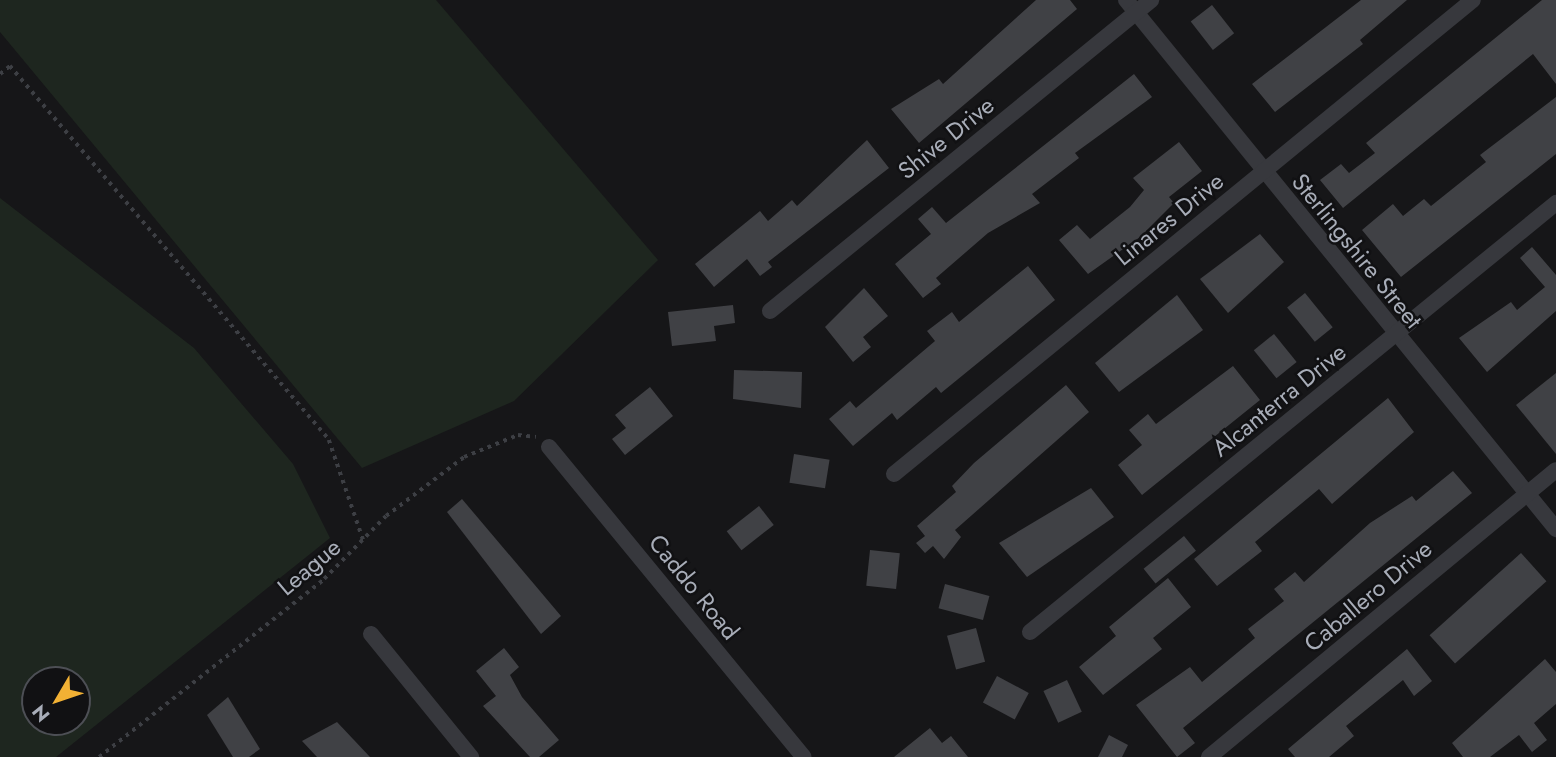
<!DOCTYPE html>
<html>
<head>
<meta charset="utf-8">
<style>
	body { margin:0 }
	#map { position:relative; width:1556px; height:757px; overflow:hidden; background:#161618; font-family:Jost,sans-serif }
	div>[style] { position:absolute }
	.green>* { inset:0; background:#1e261f }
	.building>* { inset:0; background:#404145; transform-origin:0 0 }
	.path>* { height:3.5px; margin-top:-1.75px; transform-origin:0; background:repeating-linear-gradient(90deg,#3d3f44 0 3.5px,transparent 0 8.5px) }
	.street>* { height:16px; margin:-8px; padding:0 8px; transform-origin:8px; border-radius:8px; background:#37383d }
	span { translate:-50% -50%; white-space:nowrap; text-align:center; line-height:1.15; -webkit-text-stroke:5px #111113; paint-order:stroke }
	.street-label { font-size:24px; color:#a8adb8 }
	.north { position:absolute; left:21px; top:666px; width:70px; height:70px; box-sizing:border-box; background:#111113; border:2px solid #4d4f55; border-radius:50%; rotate:231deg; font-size:19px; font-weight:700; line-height:28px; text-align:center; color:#a8adb8 }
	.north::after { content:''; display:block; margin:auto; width:24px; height:32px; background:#f2b134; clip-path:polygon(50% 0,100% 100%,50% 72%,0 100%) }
</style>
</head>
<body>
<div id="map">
	<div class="green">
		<i style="clip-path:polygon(0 0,436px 0,658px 260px,514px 401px,362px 468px,0 32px)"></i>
		<i style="clip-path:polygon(evenodd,0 198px,194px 348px,293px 464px,330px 538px,56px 757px,0 757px,0 198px,77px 680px,77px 722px,35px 722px,35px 680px,77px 680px)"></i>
	</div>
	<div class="building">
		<i style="clip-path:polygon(1036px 0,1070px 0,1077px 9px,919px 143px,891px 109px,939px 79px,943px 84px)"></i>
		<i style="clip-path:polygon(1361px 0,1407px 0,1360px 40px,1363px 44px,1275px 112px,1252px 84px)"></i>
		<i style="clip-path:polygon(1542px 0,1556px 0,1556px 84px,1533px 54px,1343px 208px,1320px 180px,1341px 164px,1349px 173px,1375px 153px,1366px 143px)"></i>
		<i style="left:1212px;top:5px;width:36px;height:27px;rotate:52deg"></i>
		<i style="clip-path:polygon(1134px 74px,1152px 97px,1075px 153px,1079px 158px,1032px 194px,1040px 203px,988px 233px,936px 278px,941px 284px,923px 298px,895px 264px,931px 234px,918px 219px,932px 207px,946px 223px)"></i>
		<i style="clip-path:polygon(1556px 97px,1556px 154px,1401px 277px,1362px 230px,1393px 204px,1403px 216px,1424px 199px,1431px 206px,1486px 162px,1480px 155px)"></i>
		<i style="clip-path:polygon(867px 140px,889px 168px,768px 262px,772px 267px,760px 276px,747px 259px,714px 287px,695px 264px,760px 211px,768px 221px,792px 200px,797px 206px)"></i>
		<i style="clip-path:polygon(1179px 142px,1202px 171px,1169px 197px,1174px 203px,1140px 237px,1088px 274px,1059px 240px,1077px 225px,1090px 239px,1130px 207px,1144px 190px,1133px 178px)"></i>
		<i style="clip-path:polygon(1260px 234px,1284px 262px,1228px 313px,1200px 279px)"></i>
		<i style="clip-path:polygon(1532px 247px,1556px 275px,1556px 311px,1487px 372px,1459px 338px,1511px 302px,1517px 310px,1545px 287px,1520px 258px)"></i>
		<i style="clip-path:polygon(1028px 266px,1055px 300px,941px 393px,936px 387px,897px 420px,892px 413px,853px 446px,829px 419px,850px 401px,856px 408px,935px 341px,927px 331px,952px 312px,959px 322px)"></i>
		<i style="clip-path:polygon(864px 288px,888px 316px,863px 337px,871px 347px,853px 362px,825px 327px)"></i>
		<i style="left:1305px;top:293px;width:44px;height:23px;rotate:51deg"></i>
		<i style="clip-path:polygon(1177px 295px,1203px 330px,1119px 392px,1095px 363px)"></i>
		<i style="clip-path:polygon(733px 305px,735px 323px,714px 326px,716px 341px,672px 346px,668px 312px)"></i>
		<i style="left:1274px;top:334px;width:36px;height:26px;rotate:51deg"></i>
		<i style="clip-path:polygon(1233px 366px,1260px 400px,1142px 495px,1118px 465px,1142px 445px,1129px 430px,1148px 414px,1156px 424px)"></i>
		<i style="clip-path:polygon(734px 370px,802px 372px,801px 408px,733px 399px)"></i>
		<i style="clip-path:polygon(1556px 373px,1556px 454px,1516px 405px)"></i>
		<i style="clip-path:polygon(1066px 385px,1089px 412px,955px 530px,961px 537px,944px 559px,933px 546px,925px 553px,916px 543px,925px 536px,917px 526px,956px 492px,952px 486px,974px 463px)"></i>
		<i style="clip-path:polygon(650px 387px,673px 416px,625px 455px,612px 439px,626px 428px,615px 415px)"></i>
		<i style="clip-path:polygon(1388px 398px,1414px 432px,1332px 504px,1319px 489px,1255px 542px,1262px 551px,1217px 586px,1194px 559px)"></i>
		<i style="left:794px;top:454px;width:36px;height:29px;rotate:9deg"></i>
		<i style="clip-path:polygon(1453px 471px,1472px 493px,1183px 728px,1195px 743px,1177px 757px,1136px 705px,1190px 667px,1202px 682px,1255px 638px,1248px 629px,1284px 601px,1274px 589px,1295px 572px,1304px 582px,1370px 523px,1412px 496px,1416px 501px)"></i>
		<i style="clip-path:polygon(1091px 488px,1114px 517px,1027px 577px,999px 543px)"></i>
		<i style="clip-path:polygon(462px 499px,561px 616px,541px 634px,447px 512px)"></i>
		<i style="left:759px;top:506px;width:24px;height:41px;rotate:52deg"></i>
		<i style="left:1184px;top:536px;width:19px;height:52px;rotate:51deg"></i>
		<i style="left:870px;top:550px;width:30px;height:36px;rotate:6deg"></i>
		<i style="left:1521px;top:553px;width:38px;height:123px;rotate:48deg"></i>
		<i style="clip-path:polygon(1168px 578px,1191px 607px,1153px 638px,1162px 649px,1103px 695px,1079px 667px,1116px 636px,1109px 627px)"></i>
		<i style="left:945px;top:584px;width:46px;height:25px;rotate:15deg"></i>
		<i style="left:976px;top:628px;width:35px;height:30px;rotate:75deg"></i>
		<i style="clip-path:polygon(504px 648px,519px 667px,510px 675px,522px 697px,559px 740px,539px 757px,530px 757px,483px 706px,496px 696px,476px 671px)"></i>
		<i style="clip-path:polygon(1407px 649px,1432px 681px,1414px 696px,1403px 680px,1346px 726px,1354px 736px,1329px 757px,1295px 757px,1288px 749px)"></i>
		<i style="clip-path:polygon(1545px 659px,1556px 672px,1556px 704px,1534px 723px,1547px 740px,1532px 752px,1519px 735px,1490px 757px,1463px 757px,1452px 743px)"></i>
		<i style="left:997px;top:676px;width:36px;height:30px;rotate:28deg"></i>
		<i style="left:1067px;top:680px;width:35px;height:26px;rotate:65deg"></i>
		<i style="clip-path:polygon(228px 697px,260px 749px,249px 757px,233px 757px,207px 715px)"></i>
		<i style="clip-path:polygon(337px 722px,370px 757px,317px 757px,302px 741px)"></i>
		<i style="clip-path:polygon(930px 728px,942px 743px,951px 736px,968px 757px,894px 757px)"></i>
		<i style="clip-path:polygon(1109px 735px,1128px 745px,1122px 757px,1098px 757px)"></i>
	</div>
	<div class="path">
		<i style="left:0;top:74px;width:13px;rotate:-39deg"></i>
		<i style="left:10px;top:66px;width:492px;rotate:49.5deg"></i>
		<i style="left:329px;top:440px;width:108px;rotate:71.1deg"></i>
		<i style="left:99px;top:757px;width:287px;rotate:-38.3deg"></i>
		<i style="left:324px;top:579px;width:88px;rotate:-45.5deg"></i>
		<i style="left:386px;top:516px;width:98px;rotate:-37.1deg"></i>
		<i style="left:464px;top:457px;width:58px;rotate:-22.2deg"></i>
		<i style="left:518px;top:435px;width:18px;rotate:6deg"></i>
	</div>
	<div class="street">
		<i style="left:1126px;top:0;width:682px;rotate:50.89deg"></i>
		<i style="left:770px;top:311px;width:492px;rotate:-39.2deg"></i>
		<i style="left:549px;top:447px;width:401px;rotate:50.6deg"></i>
		<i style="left:894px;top:474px;width:748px;rotate:-39.31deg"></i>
		<i style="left:1030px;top:632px;width:679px;rotate:-39.2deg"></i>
		<i style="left:371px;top:634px;width:159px;rotate:50.9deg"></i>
		<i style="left:1209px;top:757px;width:450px;rotate:-39.6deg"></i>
	</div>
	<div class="street-label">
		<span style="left:946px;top:138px;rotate:-39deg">Shive Drive</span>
		<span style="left:1169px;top:219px;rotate:-39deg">Linares Drive</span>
		<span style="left:1357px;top:251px;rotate:51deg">Sterlingshire Street</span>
		<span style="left:1279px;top:400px;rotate:-39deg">Alcanterra Drive</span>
		<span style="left:309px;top:567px;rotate:-40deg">League</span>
		<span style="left:694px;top:587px;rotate:51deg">Caddo Road</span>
		<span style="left:1368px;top:596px;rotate:-40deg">Caballero Drive</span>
	</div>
	<div class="north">N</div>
</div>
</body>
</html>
